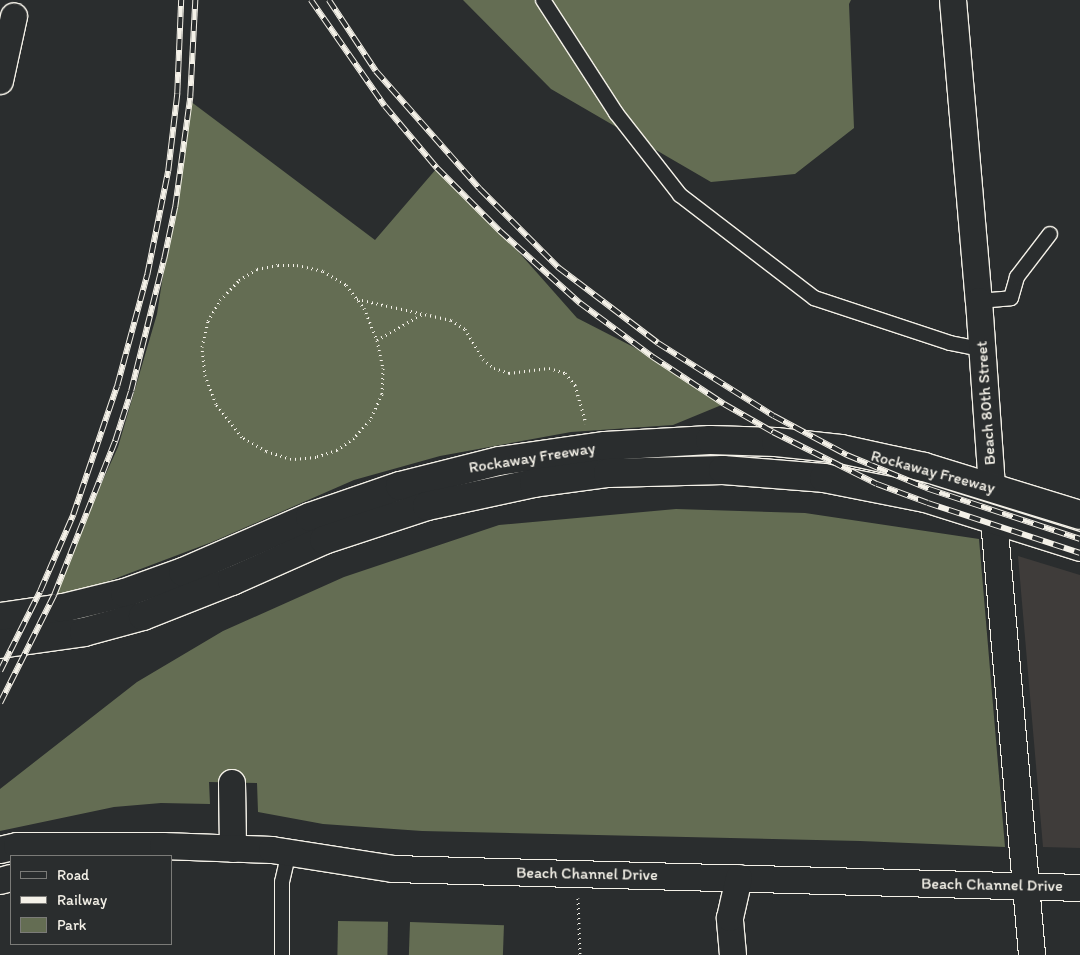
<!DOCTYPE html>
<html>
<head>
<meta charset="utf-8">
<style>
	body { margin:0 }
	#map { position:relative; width:1080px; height:955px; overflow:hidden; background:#2a2d2e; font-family:Itim,sans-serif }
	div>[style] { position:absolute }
	.built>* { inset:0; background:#3f3c3a }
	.green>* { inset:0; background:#646d53; transform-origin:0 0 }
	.path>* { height:3px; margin-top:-1.5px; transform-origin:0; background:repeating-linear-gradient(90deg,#f4f1e8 0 1px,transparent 0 5px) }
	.roads { filter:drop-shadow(1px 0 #f4f1e8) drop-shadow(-1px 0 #f4f1e8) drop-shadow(0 1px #f4f1e8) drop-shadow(0 -1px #f4f1e8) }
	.lane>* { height:14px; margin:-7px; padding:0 7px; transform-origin:7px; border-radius:7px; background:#2a2d2e }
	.street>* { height:26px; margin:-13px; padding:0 13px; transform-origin:13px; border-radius:13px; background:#2a2d2e }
	.primary>* { height:28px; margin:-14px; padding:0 14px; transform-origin:14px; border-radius:14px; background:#2a2d2e }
	.rail>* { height:5.5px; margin-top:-2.75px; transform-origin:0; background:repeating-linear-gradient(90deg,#2a2d2e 0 11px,#f4f1e8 0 22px); box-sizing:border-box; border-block:1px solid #f4f1e8 }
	span { translate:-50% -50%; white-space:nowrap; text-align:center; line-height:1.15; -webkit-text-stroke:4px #2a2d2e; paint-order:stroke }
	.street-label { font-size:16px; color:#f4f1e8 }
	.legend { position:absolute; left:10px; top:855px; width:162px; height:90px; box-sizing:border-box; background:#2a2d2e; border:1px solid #7b7b78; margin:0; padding:6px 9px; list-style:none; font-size:15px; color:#f4f1e8 }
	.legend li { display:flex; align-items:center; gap:10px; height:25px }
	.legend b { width:25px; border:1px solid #7b7b78 }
</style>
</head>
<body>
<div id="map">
	<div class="built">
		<i style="clip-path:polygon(1018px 556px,1080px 575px,1080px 848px,1043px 847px)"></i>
	</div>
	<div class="green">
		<i style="clip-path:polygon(463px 0,851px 0,849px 4px,854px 128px,795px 174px,711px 182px,551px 89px)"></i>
		<i style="clip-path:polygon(190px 101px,375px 240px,437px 168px,500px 231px,577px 318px,653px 357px,724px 404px,673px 425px,571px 432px,440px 456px,354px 480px,212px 542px,93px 587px,54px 595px,87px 515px,118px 447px,157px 314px)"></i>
		<i style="clip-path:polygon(676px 509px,805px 513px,979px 539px,1005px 847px,860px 841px,422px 831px,323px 824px,258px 812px,257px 783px,209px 782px,210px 804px,161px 803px,114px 807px,0 831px,0 789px,137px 682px,223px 631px,344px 577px,499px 525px)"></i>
		<i style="left:338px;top:921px;width:50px;height:34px;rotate:1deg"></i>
		<i style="left:410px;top:922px;width:94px;height:33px;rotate:2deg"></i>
	</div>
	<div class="path">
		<i style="left:278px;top:265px;width:19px"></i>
		<i style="left:297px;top:265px;width:27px;rotate:13deg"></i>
		<i style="left:323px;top:271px;width:27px;rotate:31deg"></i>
		<i style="left:346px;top:285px;width:29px;rotate:52deg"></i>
		<i style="left:364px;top:308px;width:35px;rotate:68deg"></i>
		<i style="left:377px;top:340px;width:29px;rotate:78deg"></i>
		<i style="left:383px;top:368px;width:26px;rotate:92deg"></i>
		<i style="left:382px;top:394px;width:29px;rotate:115deg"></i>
		<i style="left:370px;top:420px;width:24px;rotate:132deg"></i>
		<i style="left:354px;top:438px;width:21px;rotate:145deg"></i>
		<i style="left:337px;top:450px;width:22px;rotate:162deg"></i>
		<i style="left:316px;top:457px;width:25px;rotate:175deg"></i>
		<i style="left:291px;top:459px;width:26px;rotate:-162deg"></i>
		<i style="left:266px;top:451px;width:28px;rotate:-150deg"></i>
		<i style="left:242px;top:437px;width:42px;rotate:-128.2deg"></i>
		<i style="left:216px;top:404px;width:30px;rotate:-111deg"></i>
		<i style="left:205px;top:376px;width:29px;rotate:-96deg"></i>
		<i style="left:202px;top:347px;width:27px;rotate:-77deg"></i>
		<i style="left:208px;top:321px;width:24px;rotate:-60deg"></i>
		<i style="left:220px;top:300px;width:28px;rotate:-46deg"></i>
		<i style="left:239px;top:280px;width:21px;rotate:-31deg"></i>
		<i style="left:257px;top:269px;width:21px;rotate:-11deg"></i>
		<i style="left:357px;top:299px;width:96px;rotate:12.6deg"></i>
		<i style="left:451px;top:320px;width:17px;rotate:33deg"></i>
		<i style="left:465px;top:329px;width:35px;rotate:59deg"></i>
		<i style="left:483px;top:359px;width:14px;rotate:39deg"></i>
		<i style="left:494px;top:368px;width:16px;rotate:18deg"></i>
		<i style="left:509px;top:373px;width:40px;rotate:-7.1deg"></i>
		<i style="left:549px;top:368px;width:17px;rotate:17deg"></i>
		<i style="left:565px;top:373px;width:16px;rotate:50deg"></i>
		<i style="left:575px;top:385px;width:40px;rotate:74deg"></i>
		<i style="left:377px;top:340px;width:54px;rotate:-29.9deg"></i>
		<i style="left:578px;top:898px;width:57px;rotate:88deg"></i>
	</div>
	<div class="roads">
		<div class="lane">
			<i style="left:543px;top:0;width:135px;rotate:57.1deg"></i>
			<i style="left:616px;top:113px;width:104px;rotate:52deg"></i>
			<i style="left:680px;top:195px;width:169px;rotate:37.5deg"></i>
			<i style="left:814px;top:298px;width:143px;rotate:18.3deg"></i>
			<i style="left:950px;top:343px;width:33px;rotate:11deg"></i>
			<i style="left:979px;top:301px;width:32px;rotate:-5deg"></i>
			<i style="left:1011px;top:298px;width:22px;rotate:-74deg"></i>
			<i style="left:1017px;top:277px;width:54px;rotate:-52.5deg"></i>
			<i style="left:282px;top:955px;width:73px;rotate:-90deg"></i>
			<i style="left:282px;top:882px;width:31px;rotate:-77deg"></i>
		</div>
		<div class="street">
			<i style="left:953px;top:0;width:302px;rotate:85.1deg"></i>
			<i style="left:979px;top:301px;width:187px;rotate:86deg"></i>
			<i style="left:0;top:81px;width:66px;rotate:-77.7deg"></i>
			<i style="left:994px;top:520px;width:437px;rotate:85deg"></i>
			<i style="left:232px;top:783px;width:66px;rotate:89.1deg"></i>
			<i style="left:0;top:850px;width:17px;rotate:-13deg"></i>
			<i style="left:17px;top:846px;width:146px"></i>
			<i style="left:163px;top:846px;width:109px;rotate:2.1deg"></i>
			<i style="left:272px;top:850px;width:122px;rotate:8.9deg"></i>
			<i style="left:393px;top:869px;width:687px;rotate:1.58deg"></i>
			<i style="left:0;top:881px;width:11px;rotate:-15deg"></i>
			<i style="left:733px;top:955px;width:37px;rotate:-95deg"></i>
			<i style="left:730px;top:918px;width:41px;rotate:-77.3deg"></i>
		</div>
		<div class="primary">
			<i style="left:0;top:617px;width:64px;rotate:-8.1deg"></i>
			<i style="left:63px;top:608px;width:64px;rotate:-13.6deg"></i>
			<i style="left:125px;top:593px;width:62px;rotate:-19.9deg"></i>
			<i style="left:183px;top:572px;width:138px;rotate:-23.4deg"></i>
			<i style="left:310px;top:517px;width:95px;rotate:-19deg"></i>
			<i style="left:400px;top:486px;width:102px;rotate:-14.2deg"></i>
			<i style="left:499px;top:461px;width:107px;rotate:-8.1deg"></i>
			<i style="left:605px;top:446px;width:105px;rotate:-3.3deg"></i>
			<i style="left:710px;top:440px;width:66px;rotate:1.7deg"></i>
			<i style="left:776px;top:442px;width:65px;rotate:6.1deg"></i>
			<i style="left:841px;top:449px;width:85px;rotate:12.2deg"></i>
			<i style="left:924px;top:467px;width:163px;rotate:17.1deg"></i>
			<i style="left:0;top:644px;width:85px;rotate:-8.1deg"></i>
			<i style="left:84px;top:632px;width:61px;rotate:-15.2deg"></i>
			<i style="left:143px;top:616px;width:96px;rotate:-21.5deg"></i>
			<i style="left:232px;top:581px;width:101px;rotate:-24deg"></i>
			<i style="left:324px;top:540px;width:108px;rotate:-18.3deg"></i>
			<i style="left:427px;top:506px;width:109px;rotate:-12.1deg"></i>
			<i style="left:534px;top:483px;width:75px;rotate:-7.7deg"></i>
			<i style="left:608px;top:473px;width:115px;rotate:-1.5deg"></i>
			<i style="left:723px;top:470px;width:101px;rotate:4.5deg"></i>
			<i style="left:824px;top:478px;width:103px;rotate:11.2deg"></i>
			<i style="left:925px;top:498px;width:163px;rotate:17.5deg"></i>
		</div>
	</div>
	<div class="rail">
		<i style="left:311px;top:0;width:129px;rotate:55.1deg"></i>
		<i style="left:385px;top:106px;width:81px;rotate:50deg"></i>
		<i style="left:437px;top:168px;width:89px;rotate:45deg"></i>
		<i style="left:500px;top:231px;width:108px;rotate:42deg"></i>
		<i style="left:580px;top:303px;width:91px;rotate:36.5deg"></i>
		<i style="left:653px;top:357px;width:85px;rotate:33.5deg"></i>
		<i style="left:724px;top:404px;width:56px;rotate:29.7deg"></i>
		<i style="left:773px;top:432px;width:116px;rotate:26.6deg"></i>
		<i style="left:877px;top:484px;width:54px;rotate:20.4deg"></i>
		<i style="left:928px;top:503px;width:160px;rotate:18.2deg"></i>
		<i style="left:329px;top:0;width:85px;rotate:56.5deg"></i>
		<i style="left:376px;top:71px;width:157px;rotate:48.6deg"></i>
		<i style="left:480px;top:189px;width:112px;rotate:45deg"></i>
		<i style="left:559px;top:268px;width:124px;rotate:37.1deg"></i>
		<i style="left:658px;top:343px;width:137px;rotate:32.2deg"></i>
		<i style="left:774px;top:416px;width:83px;rotate:28.1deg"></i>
		<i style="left:847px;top:455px;width:89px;rotate:22.5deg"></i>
		<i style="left:929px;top:489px;width:159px;rotate:18.3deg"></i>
		<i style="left:0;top:671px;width:89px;rotate:-63.4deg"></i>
		<i style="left:40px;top:591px;width:83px;rotate:-66.5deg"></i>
		<i style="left:73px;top:515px;width:136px;rotate:-71.2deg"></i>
		<i style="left:117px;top:386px;width:115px;rotate:-74.9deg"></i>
		<i style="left:147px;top:275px;width:106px;rotate:-78.6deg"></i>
		<i style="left:168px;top:171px;width:78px;rotate:-83.3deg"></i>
		<i style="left:177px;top:94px;width:94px;rotate:-87.6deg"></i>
		<i style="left:0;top:703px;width:121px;rotate:-63.4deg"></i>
		<i style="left:54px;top:595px;width:166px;rotate:-68.4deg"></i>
		<i style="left:115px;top:441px;width:52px;rotate:-72.3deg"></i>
		<i style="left:131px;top:391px;width:136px;rotate:-76deg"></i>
		<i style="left:164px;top:259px;width:53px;rotate:-78.1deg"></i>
		<i style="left:175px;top:207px;width:111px;rotate:-82.2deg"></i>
		<i style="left:190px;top:97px;width:97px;rotate:-87deg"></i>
	</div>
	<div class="street-label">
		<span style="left:986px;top:403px;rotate:-94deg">Beach 80th Street</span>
		<span style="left:532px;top:458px;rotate:-9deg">Rockaway Freeway</span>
		<span style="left:933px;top:472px;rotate:15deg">Rockaway Freeway</span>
		<span style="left:587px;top:874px;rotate:1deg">Beach Channel Drive</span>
		<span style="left:992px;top:885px;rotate:1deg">Beach Channel Drive</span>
	</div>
	<ul class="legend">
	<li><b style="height:6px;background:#2a2d2e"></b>Road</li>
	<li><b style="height:6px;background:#f4f1e8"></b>Railway</li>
	<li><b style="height:14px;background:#646d53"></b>Park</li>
	</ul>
</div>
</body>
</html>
